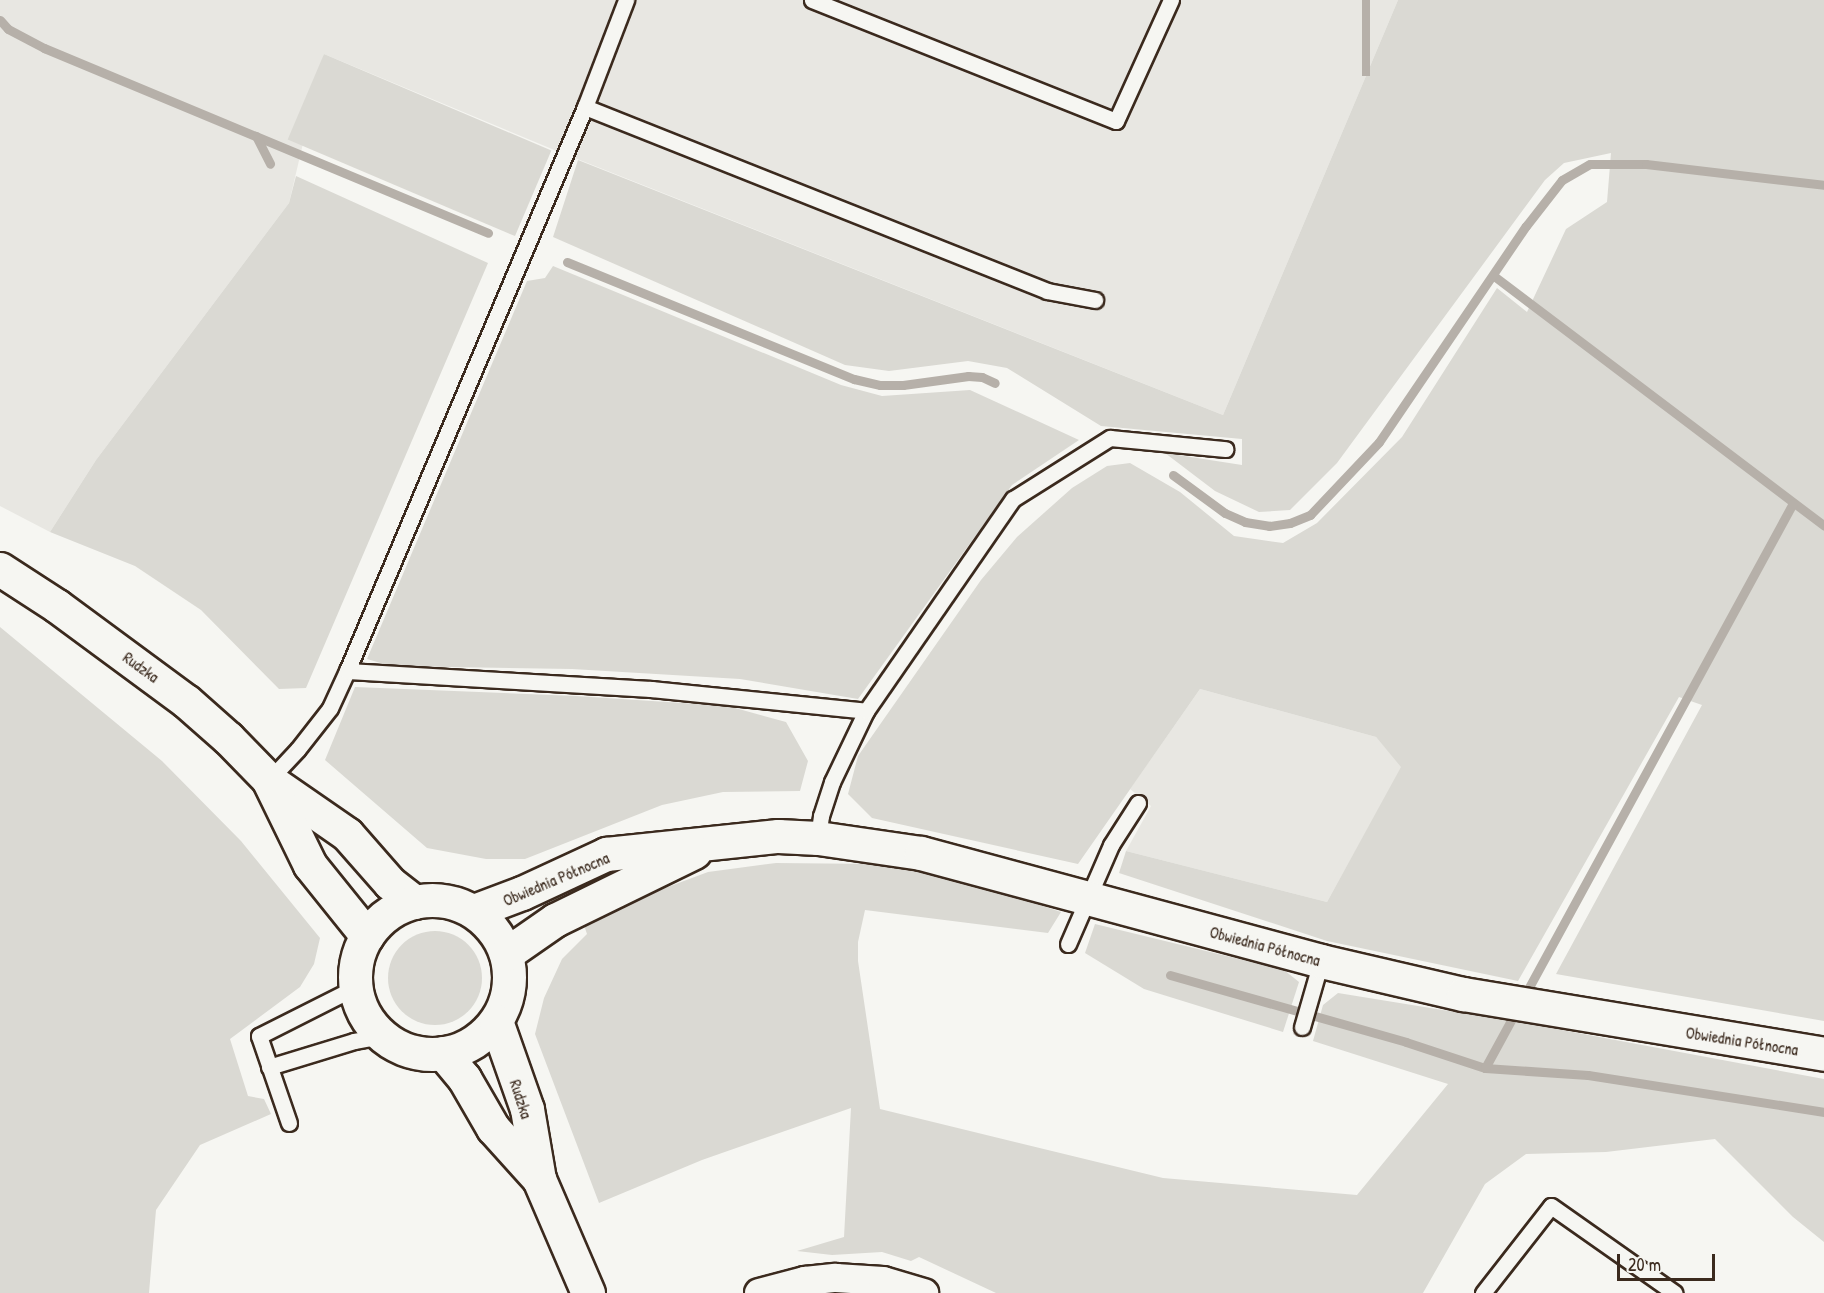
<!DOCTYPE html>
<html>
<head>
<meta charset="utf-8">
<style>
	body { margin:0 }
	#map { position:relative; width:1824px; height:1293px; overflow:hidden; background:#f6f6f2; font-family:"Patrick Hand",sans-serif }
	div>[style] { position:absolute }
	.built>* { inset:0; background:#e8e7e2 }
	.green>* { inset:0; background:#dad9d3; transform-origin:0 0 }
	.round { border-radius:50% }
	.water>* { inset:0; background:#b6b0a9; transform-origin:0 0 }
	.stream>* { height:9px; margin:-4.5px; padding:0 4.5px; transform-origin:4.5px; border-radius:4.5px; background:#b6b0a9 }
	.roads { filter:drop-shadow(2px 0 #3b2a1e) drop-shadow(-2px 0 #3b2a1e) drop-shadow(0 2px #3b2a1e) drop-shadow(0 -2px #3b2a1e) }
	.lane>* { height:15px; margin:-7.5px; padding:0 7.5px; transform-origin:7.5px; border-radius:7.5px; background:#f6f6f2 }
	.street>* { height:28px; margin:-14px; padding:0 14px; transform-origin:14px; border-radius:14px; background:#f6f6f2 }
	.secondary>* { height:33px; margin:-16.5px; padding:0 16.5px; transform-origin:16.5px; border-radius:16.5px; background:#f6f6f2 }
	.secondary>.ring { margin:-16.5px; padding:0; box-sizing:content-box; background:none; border:33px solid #f6f6f2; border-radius:50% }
	span { translate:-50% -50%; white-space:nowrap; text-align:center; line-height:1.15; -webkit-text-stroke:6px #f6f6f2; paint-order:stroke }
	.street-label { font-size:16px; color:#3b2a1e }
	.scale { position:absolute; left:1617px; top:1254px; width:98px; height:27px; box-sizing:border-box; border:3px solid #3b2a1e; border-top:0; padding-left:8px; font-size:18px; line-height:21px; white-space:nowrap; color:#3b2a1e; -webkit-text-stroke:4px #f6f6f2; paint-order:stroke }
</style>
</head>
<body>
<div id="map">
	<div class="built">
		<i style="clip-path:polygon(0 0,1398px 0,1223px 415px,552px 149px,324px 54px,289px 203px,96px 460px,50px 532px,0 506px)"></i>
		<i style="clip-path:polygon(1200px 689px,1376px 737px,1402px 767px,1327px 902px,1126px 851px,1151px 806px,1130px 789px)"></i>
	</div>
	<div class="green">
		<i style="clip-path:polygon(1398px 0,1824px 0,1824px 1021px,1556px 974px,1702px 705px,1679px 697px,1518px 981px,1327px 941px,1119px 873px,1126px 851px,1327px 902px,1401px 767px,1376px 737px,1200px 689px,1078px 864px,872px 818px,848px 794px,858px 756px,981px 580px,1017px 537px,1072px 488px,1107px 466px,1130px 463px,1180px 492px,1234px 536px,1283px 543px,1317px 523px,1402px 437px,1497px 288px,1527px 312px,1566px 229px,1607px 202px,1611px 153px,1564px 163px,1545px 180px,1337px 463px,1290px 510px,1259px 512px,1215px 491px,1165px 453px,1242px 465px,1242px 439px,1101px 426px,1007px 368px,968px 361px,889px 371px,845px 365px,553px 237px,578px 160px,1223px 415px)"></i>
		<i style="left:324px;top:54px;width:247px;height:93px;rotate:23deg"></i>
		<i style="clip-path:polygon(296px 176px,488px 263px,306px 688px,279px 689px,201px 610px,135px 566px,50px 532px,96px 460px,289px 203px)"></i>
		<i style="clip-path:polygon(553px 266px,841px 385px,882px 396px,970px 390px,1079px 440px,1012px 485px,858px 699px,740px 679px,572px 669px,391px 666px,367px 659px,527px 281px,545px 278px)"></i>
		<i style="clip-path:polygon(0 627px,162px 761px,241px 841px,320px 938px,314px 964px,300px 987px,230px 1039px,248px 1096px,264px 1099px,271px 1114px,200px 1145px,156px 1210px,149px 1293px,0 1293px)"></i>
		<i style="clip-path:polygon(355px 687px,576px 696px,728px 706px,786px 722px,808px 761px,800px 791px,723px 792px,662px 805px,525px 859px,486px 859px,427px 848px,325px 760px)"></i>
		<i style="clip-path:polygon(776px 863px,876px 864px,967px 881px,1061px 912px,1048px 933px,865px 910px,858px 942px,858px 961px,880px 1109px,1163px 1178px,1357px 1195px,1448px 1084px,1313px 1041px,1323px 1005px,1338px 993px,1535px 1025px,1824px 1079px,1824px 1242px,1793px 1217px,1715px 1139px,1606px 1152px,1526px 1154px,1485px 1184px,1423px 1293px,996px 1293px,919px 1257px,911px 1261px,882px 1252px,832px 1255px,797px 1251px,844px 1237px,851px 1108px,702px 1160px,599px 1203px,535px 1034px,544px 998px,562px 959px,587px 934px,582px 919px,708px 872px)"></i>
		<i style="clip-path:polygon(1095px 924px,1284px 970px,1299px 982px,1283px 1032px,1144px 989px,1085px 953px)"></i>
		<i class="round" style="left:388px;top:931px;width:94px;height:94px"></i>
	</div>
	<div class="water">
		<i style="left:1362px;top:0;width:8px;height:76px"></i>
	</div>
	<div class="stream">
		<i style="left:0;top:20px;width:12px;rotate:48deg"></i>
		<i style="left:8px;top:29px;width:41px;rotate:27.8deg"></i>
		<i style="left:44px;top:48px;width:481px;rotate:22.6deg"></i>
		<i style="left:256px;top:136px;width:31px;rotate:63deg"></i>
		<i style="left:567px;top:262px;width:310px;rotate:22.2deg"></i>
		<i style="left:854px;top:379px;width:27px;rotate:13deg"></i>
		<i style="left:880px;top:385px;width:23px"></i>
		<i style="left:903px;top:385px;width:66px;rotate:-7.9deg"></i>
		<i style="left:968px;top:376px;width:14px;rotate:4deg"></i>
		<i style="left:982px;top:377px;width:14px;rotate:25deg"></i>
		<i style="left:1494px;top:276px;width:414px;rotate:37.1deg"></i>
		<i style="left:1173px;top:475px;width:64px;rotate:36.2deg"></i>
		<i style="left:1225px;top:513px;width:22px;rotate:24deg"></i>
		<i style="left:1245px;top:522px;width:24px;rotate:9deg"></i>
		<i style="left:1269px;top:526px;width:21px;rotate:-8deg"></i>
		<i style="left:1290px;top:523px;width:22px;rotate:-22deg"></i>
		<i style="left:1310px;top:515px;width:100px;rotate:-46.6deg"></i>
		<i style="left:1379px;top:442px;width:261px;rotate:-55.8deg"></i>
		<i style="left:1526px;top:226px;width:58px;rotate:-52deg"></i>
		<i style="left:1562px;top:180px;width:32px;rotate:-30deg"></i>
		<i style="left:1590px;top:164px;width:56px"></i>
		<i style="left:1646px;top:164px;width:179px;rotate:6.7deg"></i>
		<i style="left:1170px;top:975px;width:245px;rotate:15.8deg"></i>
		<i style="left:1406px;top:1042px;width:83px;rotate:18.2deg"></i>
		<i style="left:1485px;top:1068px;width:103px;rotate:3.9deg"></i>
		<i style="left:1588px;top:1075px;width:239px;rotate:8.9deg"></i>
		<i style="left:1485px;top:1068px;width:643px;rotate:-61.4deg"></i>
	</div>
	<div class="roads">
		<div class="lane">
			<i style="left:812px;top:0;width:327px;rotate:21.7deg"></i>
			<i style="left:1116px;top:121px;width:133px;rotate:-65.6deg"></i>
			<i style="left:585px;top:107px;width:497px;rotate:21.7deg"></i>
			<i style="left:1047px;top:291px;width:49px;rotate:10.6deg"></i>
			<i style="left:347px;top:671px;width:305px;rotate:3.4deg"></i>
			<i style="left:651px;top:689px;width:216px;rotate:5.8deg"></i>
			<i style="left:866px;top:711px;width:79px;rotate:115.6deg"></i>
			<i style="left:832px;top:782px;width:36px;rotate:108deg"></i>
			<i style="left:821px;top:816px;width:22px;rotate:98deg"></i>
			<i style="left:866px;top:711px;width:258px;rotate:-55.3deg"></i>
			<i style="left:1013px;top:499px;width:115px;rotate:-32.2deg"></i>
			<i style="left:1110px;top:438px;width:116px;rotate:5.5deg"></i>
			<i style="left:269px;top:780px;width:42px;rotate:-46.9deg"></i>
			<i style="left:298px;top:749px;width:52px;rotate:-52deg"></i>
			<i style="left:330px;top:708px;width:41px;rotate:-65.3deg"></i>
			<i style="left:347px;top:671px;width:612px;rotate:-67.12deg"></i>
			<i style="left:585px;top:107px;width:115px;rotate:-69deg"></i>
			<i style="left:1068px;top:944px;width:108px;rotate:-66.5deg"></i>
			<i style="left:1111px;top:845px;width:50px;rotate:-57.3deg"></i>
			<i style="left:1302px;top:1027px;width:69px;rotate:-73.9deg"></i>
			<i style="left:269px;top:1067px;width:89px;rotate:-17deg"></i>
			<i style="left:354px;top:1041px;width:29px;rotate:-10deg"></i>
			<i style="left:289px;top:1123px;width:92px;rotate:-109deg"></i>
			<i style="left:259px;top:1036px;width:109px;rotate:-26.8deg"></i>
			<i style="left:1483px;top:1293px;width:110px;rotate:-52deg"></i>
			<i style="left:1551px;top:1206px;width:151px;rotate:35.1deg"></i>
		</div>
		<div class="street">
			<i style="left:759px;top:1293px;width:48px;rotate:-14.6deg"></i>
			<i style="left:805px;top:1281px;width:31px;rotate:-6deg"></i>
			<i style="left:836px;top:1278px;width:47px;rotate:3.7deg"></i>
			<i style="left:883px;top:1281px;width:43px;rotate:16.3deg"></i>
		</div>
		<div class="secondary">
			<i style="left:0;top:569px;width:68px;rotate:33deg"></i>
			<i style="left:57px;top:606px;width:160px;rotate:36.4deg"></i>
			<i style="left:186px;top:701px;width:56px;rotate:41.4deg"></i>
			<i style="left:228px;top:738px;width:59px;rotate:45.7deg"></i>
			<i style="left:269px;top:780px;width:95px;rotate:34.7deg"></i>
			<i style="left:347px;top:834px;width:65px;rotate:48.7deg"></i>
			<i style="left:390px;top:883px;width:31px;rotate:38deg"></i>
			<i style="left:269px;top:781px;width:93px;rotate:64deg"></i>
			<i style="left:310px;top:865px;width:91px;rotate:51.2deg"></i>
			<i class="ring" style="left:355px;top:900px;width:121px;height:121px"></i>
			<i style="left:474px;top:911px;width:51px;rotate:-20.6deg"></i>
			<i style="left:522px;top:893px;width:93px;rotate:-24.9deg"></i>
			<i style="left:606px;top:854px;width:173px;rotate:-6deg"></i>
			<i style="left:778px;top:836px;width:40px;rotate:2.9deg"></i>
			<i style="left:818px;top:838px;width:104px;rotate:8.3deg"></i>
			<i style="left:921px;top:853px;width:414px;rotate:15.1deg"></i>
			<i style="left:1321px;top:961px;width:146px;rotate:13.1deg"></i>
			<i style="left:1463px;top:994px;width:366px;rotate:9.4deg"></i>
			<i style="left:506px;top:954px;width:60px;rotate:-34.8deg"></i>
			<i style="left:555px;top:920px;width:155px;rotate:-26.1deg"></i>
			<i style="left:496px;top:1021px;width:93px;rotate:70.6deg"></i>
			<i style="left:527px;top:1109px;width:71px;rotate:80.3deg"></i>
			<i style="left:539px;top:1179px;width:124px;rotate:66.7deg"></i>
			<i style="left:443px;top:1053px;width:33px;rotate:50deg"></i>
			<i style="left:464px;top:1078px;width:58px;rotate:59.9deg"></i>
			<i style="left:493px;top:1128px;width:69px;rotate:48deg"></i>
		</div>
	</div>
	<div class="street-label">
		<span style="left:141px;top:667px;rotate:36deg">Rudzka</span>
		<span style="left:556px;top:879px;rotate:-23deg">Obwiednia Północna</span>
		<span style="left:1265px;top:946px;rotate:15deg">Obwiednia Północna</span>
		<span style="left:1742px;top:1041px;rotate:9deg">Obwiednia Północna</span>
		<span style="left:521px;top:1099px;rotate:72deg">Rudzka</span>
	</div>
	<div class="scale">20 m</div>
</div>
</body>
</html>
